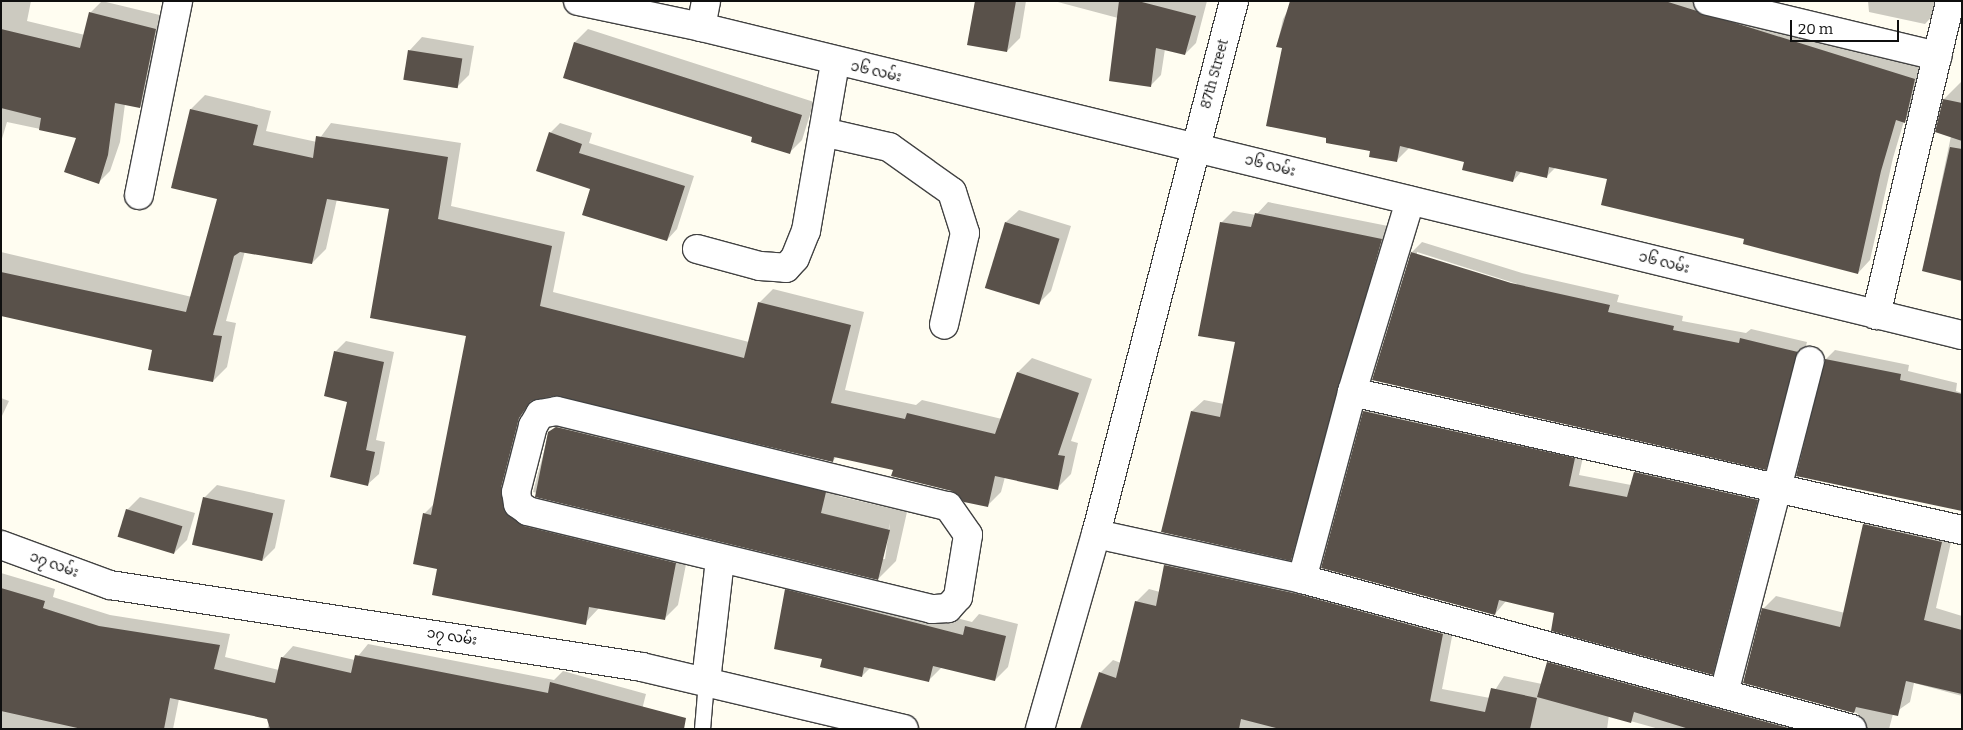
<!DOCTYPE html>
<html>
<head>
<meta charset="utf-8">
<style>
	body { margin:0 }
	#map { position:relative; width:1963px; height:730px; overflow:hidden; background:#fffdf1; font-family:Bitter,"Noto Sans Myanmar",serif }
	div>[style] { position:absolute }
	.shadow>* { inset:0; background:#0003 }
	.building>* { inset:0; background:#59514a; transform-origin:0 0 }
	.roads { filter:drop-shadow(1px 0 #424242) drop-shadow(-1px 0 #424242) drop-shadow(0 1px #424242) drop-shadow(0 -1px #424242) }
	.service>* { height:15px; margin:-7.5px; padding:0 7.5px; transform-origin:7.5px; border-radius:7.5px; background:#fff }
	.minor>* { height:28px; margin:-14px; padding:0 14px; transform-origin:14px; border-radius:14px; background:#fff }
	.tertiary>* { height:28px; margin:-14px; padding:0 14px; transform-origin:14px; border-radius:14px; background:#fff }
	span { translate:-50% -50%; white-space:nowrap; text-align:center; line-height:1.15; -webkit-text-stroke:5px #fff; paint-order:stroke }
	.street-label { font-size:14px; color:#0f0f0f }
	.frame { position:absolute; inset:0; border:2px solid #0f0f0f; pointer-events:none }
	.scale { position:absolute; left:1790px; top:20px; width:109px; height:22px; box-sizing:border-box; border:2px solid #0f0f0f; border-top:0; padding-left:6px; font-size:15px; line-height:18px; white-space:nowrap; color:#0f0f0f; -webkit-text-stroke:4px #fff; paint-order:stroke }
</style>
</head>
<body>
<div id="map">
	<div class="shadow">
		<i style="clip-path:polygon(1px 1px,31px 1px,27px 21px,85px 35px,90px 13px,102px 1px,168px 17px,152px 95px,140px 107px,125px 104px,120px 142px,110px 171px,98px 183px,78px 137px,7px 122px,1px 142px)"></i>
		<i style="clip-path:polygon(976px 1px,1026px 1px,1020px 38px,1007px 51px)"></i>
		<i style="clip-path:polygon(1054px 1px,1207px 1px,1196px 43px,1185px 54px,1165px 49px,1161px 75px,1150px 86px,1118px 18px)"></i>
		<i style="clip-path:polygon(1293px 1px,1715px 1px,1927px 67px,1917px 109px,1904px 121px,1893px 158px,1870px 260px,1858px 273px,1746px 238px,1609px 178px,1556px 167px,1546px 177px,1522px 171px,1513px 181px,1466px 161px,1410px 147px,1397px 160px,1328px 137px,1284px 47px,1277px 46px,1283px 19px)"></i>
		<i style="clip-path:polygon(1868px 1px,1939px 1px,1937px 11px,1925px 24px,1869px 12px)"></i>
		<i style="clip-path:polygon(588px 29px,814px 102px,802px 140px,789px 153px,754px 136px,564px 77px,575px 42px)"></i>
		<i style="clip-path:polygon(422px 37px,474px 46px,469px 75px,456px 88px,405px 79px,410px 50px)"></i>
		<i style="clip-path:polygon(1961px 82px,1962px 82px,1962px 279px,1923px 270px,1951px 136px,1944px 99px)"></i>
		<i style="clip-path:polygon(205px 95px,271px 111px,266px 131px,317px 142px,331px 123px,461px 143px,451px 206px,565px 232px,553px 292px,749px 342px,759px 303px,773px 289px,864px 312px,845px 390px,916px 405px,922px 400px,1002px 419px,1018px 372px,1032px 358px,1092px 379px,1071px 441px,1078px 443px,1071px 474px,1057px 488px,1005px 477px,1001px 492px,987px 506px,894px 469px,836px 457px,833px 461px,561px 395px,536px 399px,531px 407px,518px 499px,689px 549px,678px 605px,664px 619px,599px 608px,585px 623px,439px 568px,424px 514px,435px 503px,468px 335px,390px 208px,337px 199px,326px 249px,312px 263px,245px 251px,226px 321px,236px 323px,227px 367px,213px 381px,153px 349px,1px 312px,1px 252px,192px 297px,219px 198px,191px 109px)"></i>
		<i style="clip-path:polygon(560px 123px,592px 133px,589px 143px,694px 176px,677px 229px,667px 240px,591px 188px,550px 133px)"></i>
		<i style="clip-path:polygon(1268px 202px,1393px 227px,1302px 547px,1290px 559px,1192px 411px,1204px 400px,1224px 404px,1237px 341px,1221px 223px,1233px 211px,1256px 215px)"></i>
		<i style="clip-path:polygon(1019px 210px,1071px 226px,1051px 291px,1038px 304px,1006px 222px)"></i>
		<i style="clip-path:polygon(evenodd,1422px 242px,1522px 273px,1619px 295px,1617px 302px,1683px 316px,1682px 321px,1746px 333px,1751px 329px,1807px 342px,1776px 458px,1765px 468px,1412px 252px,1422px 242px,1417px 252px,1517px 284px,1517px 286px,1417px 255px,1417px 252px)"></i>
		<i style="clip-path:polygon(346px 341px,394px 352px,376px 440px,385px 442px,379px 474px,368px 484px,335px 352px)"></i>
		<i style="clip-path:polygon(1835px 350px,1909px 365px,1908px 371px,1957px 383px,1956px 391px,1962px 393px,1962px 508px,1798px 476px,1826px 359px)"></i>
		<i style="clip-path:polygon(1px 398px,9px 401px,1px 418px)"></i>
		<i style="clip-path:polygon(1376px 400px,1585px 448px,1579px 475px,1631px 485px,1635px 472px,1646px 461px,1768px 489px,1723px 662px,1712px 673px,1556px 612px,1506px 601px,1495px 614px,1323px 567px,1364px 411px)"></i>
		<i style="clip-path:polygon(evenodd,567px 415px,843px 475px,838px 496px,907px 512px,896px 561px,878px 579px,533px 492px,549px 433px,567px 415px,890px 523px,885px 559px,882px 559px,890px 523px)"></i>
		<i style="clip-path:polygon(217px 485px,285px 500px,275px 548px,262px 561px,204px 498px)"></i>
		<i style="clip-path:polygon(140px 497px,195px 513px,187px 540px,174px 553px,127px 510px)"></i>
		<i style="clip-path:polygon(1876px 512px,1954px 529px,1936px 608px,1962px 616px,1962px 696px,1914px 683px,1910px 702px,1893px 714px,1889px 729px,1868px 729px,1857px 713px,1744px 682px,1763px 609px,1776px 596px,1845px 613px,1864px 524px)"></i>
		<i style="clip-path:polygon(1178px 553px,1455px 621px,1442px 689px,1490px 698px,1504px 676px,1542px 684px,1548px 663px,1561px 650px,1857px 729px,1659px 729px,1609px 715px,1607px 729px,1081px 729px,1100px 673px,1113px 660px,1121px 663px,1136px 602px,1149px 589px,1160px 592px,1165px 566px)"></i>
		<i style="clip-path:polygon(1px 573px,55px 589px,53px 597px,110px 615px,230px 634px,225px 657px,279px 670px,282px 658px,293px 646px,355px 660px,368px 644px,554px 680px,563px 671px,646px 694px,637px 729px,267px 729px,271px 718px,179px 699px,173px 729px,1px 729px)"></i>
		<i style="clip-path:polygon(799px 577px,972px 622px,979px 614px,1018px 624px,1008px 667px,995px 680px,942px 667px,929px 680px,871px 667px,862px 676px,823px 658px,786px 590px)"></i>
	</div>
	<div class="building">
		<i style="clip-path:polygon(975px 1px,1016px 1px,1007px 52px,967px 45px)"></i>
		<i style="clip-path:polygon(1119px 1px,1138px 1px,1196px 16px,1185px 55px,1156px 48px,1151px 87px,1109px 81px)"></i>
		<i style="clip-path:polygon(1290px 1px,1665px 1px,1915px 79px,1905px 123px,1896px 120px,1881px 171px,1858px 274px,1743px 244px,1744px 239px,1601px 205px,1607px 179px,1549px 167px,1547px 178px,1516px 171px,1513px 182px,1462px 170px,1464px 162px,1400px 146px,1397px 162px,1369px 157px,1370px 151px,1326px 143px,1326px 138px,1266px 126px,1282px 48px,1276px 47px)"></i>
		<i style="clip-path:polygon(89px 12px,156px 29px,140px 108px,115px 103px,108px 155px,99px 184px,64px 172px,76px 138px,39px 130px,41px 118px,1px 108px,1px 29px,80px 48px)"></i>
		<i style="clip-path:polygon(574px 42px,802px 115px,790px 154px,751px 142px,752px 137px,563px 78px)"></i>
		<i style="left:408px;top:50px;width:55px;height:30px;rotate:9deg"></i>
		<i style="clip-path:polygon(1943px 99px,1962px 103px,1962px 141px,1935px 132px)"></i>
		<i style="clip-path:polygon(190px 109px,258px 125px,253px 145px,313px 158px,316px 136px,448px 157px,438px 219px,552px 246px,540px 306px,744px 358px,758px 302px,851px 325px,831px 403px,905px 419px,907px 413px,995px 434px,1017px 372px,1079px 393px,1058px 455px,1065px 456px,1058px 490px,995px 476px,988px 507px,964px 502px,952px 491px,891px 476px,893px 470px,834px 457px,833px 462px,554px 396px,531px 401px,519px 418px,501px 488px,505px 512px,524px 526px,676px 563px,665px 620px,589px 607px,586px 625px,432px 595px,437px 569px,413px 564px,423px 513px,431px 515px,466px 336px,370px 318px,389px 209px,327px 199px,312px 264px,240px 252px,234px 256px,213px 335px,222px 336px,213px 382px,148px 370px,152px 350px,1px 316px,1px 272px,186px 312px,217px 199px,171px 188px)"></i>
		<i style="clip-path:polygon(549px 132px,582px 144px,579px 153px,685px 186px,667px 241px,582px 215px,590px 189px,536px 171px)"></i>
		<i style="clip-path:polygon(1950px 147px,1962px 149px,1962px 281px,1922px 271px)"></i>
		<i style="clip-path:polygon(1255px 213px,1382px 239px,1291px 561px,1161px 532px,1191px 411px,1220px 417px,1235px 342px,1198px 336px,1220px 222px,1251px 227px)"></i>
		<i style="left:1005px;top:222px;width:57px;height:69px;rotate:17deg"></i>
		<i style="clip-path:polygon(1411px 252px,1511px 283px,1610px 305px,1608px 312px,1674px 326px,1673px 330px,1739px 343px,1740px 338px,1798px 352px,1766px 470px,1372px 380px)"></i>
		<i style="clip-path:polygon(334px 351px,384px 362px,366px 450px,375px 452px,368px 486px,330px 477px,347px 402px,324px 396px)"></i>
		<i style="clip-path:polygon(1825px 359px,1901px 374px,1900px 380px,1962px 394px,1962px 511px,1796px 476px)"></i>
		<i style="clip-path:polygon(1363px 411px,1575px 458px,1569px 486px,1627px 497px,1634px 472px,1758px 500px,1713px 675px,1551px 631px,1554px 613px,1499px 600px,1495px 615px,1321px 568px)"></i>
		<i style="clip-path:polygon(556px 427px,826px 492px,821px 513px,890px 530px,878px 580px,535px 497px,548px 432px)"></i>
		<i style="left:203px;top:497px;width:72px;height:49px;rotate:13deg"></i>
		<i style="left:126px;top:509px;width:59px;height:29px;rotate:17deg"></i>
		<i style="clip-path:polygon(1863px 524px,1942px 542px,1924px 620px,1962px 630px,1962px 694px,1906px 681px,1898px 716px,1856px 707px,1854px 713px,1743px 683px,1762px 608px,1840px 627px)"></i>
		<i style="clip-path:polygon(1164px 565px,1298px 594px,1443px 634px,1430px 701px,1485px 712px,1491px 688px,1537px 698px,1530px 729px,1280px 729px,1241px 719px,1239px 729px,1080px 729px,1099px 672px,1116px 678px,1135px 601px,1156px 606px)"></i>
		<i style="clip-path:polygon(1px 588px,45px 601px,43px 608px,99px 626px,220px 645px,214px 669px,275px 683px,281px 657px,351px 673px,355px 655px,548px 693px,550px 682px,686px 718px,684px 729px,270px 729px,267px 719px,170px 698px,164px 729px,82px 729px,1px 711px)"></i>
		<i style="clip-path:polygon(785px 589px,963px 635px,965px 626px,1006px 636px,995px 681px,933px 666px,929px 682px,864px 667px,862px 677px,820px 667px,822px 659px,774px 649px)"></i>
		<i style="clip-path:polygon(1547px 662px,1792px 729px,1689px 729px,1634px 712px,1631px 723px,1537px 697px)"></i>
	</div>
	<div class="roads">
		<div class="service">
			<i style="left:702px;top:729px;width:48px;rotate:-85.2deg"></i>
		</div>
		<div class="minor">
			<i style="left:578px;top:1px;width:126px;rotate:11.9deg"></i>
			<i style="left:701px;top:27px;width:1298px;rotate:13.73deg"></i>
			<i style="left:1708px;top:1px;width:236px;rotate:13.5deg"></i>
			<i style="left:701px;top:27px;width:26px;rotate:-79deg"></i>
			<i style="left:823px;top:132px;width:68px;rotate:12.8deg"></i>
			<i style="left:889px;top:147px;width:77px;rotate:35.5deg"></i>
			<i style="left:952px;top:192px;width:43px;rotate:72.4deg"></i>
			<i style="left:965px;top:233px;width:94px;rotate:102.9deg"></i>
			<i style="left:139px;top:195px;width:198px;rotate:-78.6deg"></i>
			<i style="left:697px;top:249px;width:65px;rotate:15.1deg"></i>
			<i style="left:760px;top:266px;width:26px;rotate:4deg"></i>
			<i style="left:786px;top:268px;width:13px;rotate:-48deg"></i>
			<i style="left:795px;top:258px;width:29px;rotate:-68deg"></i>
			<i style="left:806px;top:231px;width:170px;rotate:-80.2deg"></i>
			<i style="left:1876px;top:315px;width:323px;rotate:-76.7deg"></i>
			<i style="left:1352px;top:392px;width:200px;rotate:-73.1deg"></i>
			<i style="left:557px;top:411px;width:402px;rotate:13.7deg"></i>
			<i style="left:948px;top:506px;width:35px;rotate:55deg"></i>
			<i style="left:968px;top:535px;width:63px;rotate:99.2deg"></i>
			<i style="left:958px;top:597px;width:15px;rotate:132deg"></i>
			<i style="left:948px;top:608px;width:16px;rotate:176deg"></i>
			<i style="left:932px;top:609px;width:416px;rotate:-166.4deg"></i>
			<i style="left:528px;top:511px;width:12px;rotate:-145deg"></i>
			<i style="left:518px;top:504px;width:12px;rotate:-99deg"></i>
			<i style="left:516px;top:492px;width:68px;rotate:-75.6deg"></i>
			<i style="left:533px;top:426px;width:14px;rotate:-60deg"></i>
			<i style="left:540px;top:414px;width:17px;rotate:-10deg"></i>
			<i style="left:1096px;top:534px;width:211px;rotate:12.3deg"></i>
			<i style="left:1302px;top:579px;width:570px;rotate:15.26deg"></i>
			<i style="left:1302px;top:579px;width:194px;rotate:-75deg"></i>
			<i style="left:1352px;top:392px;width:625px;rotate:12.75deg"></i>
			<i style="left:706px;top:681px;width:122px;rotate:-83.4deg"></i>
			<i style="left:1724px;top:693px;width:343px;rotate:-75.5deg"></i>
			<i style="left:1040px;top:729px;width:203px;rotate:-74deg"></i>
			<i style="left:1096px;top:534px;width:551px;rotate:-75.48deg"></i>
		</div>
		<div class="tertiary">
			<i style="left:1px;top:545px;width:116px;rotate:20.2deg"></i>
			<i style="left:110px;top:585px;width:538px;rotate:8.76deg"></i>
			<i style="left:642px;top:667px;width:269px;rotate:13.3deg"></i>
		</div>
	</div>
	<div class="street-label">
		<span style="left:876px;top:72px;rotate:13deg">၁၆ လမ်း</span>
		<span style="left:1215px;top:74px;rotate:-75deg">87th Street</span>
		<span style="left:1270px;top:166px;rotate:14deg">၁၆ လမ်း</span>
		<span style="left:1664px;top:263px;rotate:14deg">၁၆ လမ်း</span>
		<span style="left:54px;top:565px;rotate:20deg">၁၇ လမ်း</span>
		<span style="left:452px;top:637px;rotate:9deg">၁၇ လမ်း</span>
	</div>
	<div class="frame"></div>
	<div class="scale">20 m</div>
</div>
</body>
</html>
